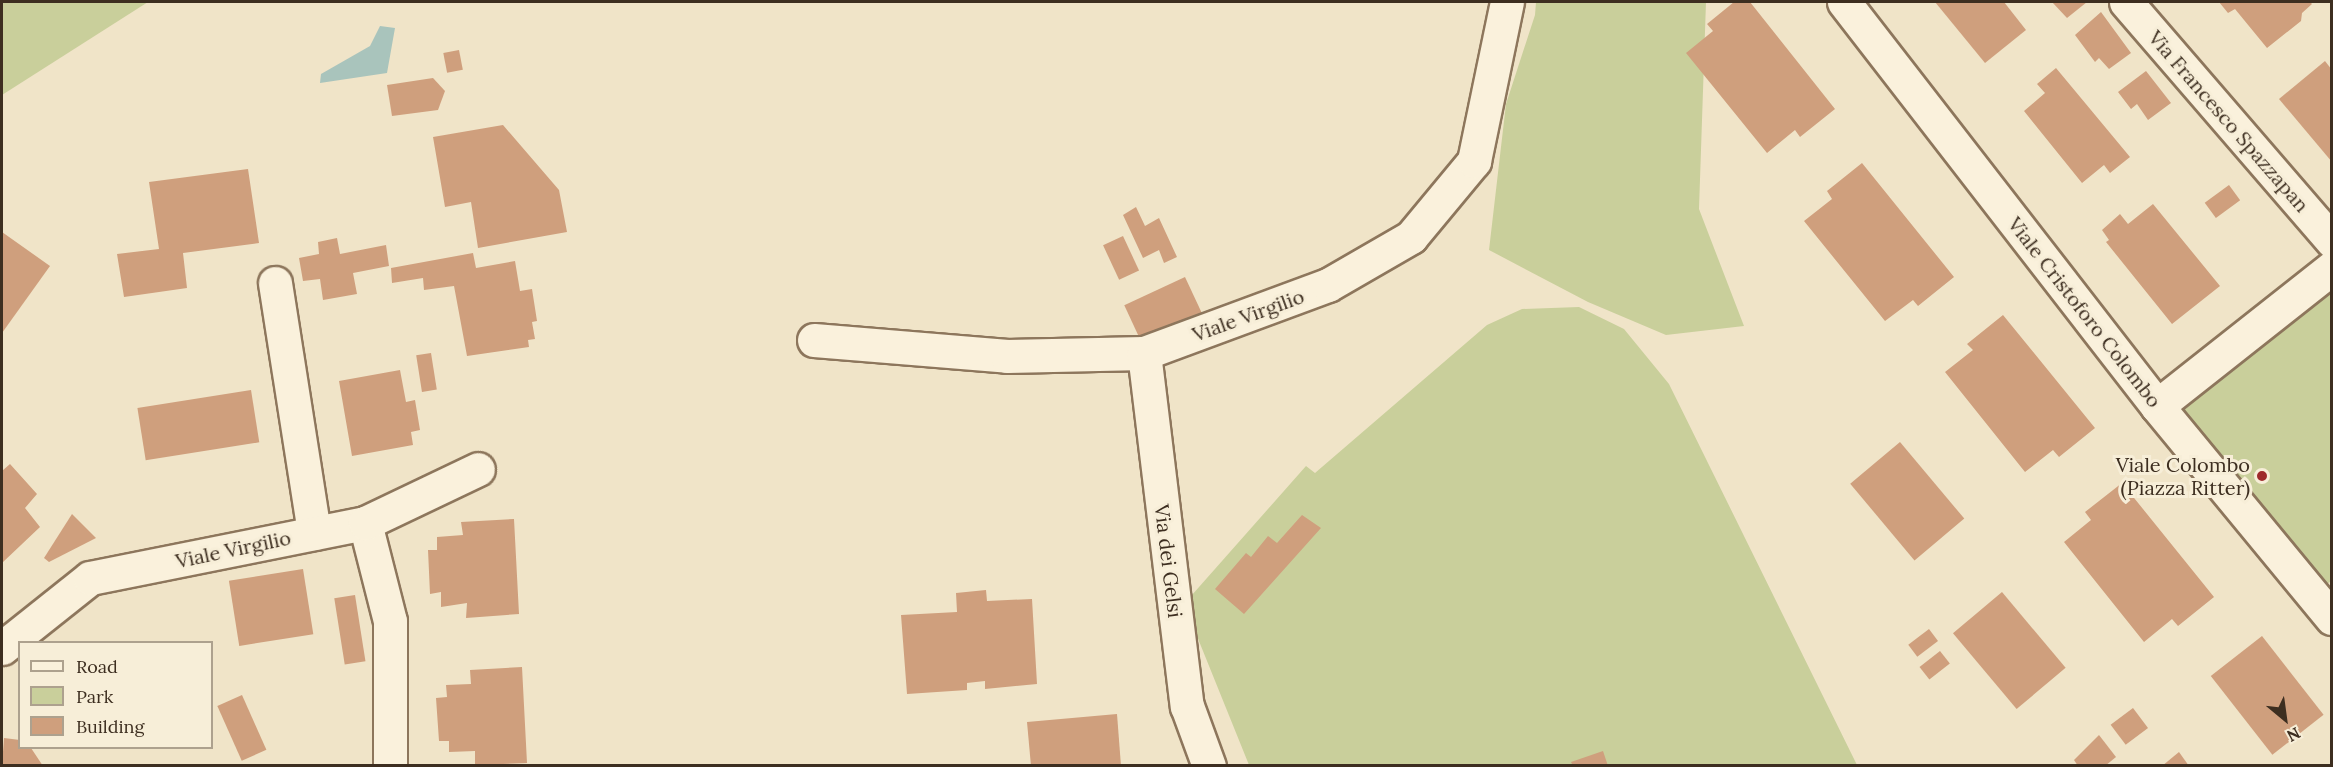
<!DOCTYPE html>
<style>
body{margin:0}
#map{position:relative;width:2333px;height:767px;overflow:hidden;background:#f0e4c8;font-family:Lora,serif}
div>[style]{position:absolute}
.green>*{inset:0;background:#c9cf9b}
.water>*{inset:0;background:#a9c4bc}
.building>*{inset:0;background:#cf9f7d;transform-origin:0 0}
.roads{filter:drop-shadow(2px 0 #8d765c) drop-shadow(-2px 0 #8d765c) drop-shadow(0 2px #8d765c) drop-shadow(0 -2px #8d765c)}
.minor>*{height:33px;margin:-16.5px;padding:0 16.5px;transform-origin:16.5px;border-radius:16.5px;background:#faf1dc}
.dots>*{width:16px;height:16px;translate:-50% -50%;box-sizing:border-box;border:3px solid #f7eed8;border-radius:50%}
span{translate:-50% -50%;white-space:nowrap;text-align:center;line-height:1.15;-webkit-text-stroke:6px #f7eed8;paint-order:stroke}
.street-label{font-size:20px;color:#3d2e20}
.poi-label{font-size:20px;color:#3d2e20}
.right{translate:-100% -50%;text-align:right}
.frame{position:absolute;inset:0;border:3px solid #3d2e20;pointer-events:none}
.legend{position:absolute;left:18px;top:641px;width:195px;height:108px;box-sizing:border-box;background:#f7eed8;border:2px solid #ada18e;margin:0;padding:8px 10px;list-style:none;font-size:18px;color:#3d2e20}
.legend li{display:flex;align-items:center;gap:12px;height:30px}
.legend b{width:30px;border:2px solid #ada18e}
.north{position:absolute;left:2255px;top:689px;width:60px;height:60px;-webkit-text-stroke:4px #f7eed8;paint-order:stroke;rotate:151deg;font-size:16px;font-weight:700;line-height:24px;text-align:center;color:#3d2e20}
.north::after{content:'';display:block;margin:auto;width:21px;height:27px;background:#3d2e20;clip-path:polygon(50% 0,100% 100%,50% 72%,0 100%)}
</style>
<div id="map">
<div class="green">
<div style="clip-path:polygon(2px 2px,148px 2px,2px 95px)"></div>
<div style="clip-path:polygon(1536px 2px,1706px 2px,1699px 209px,1744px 326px,1666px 335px,1588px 302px,1489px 250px,1506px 104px,1535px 15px)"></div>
<div style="clip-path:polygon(2331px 268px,2331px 581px,2313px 596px,2157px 406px)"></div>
<div style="clip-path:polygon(1579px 307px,1624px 329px,1669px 384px,1857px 765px,1249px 765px,1184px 604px,1306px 466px,1315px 473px,1487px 325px,1522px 309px)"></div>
</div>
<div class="water">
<div style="clip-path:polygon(380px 26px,395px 28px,387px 73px,320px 83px,321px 74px,370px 46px)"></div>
</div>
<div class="building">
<div style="clip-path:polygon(1734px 2px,1750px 2px,1835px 109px,1800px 137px,1795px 130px,1767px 153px,1686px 53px,1713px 31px,1707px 24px)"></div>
<div style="clip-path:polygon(1935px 2px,2004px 2px,2026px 30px,1985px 63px)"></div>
<div style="clip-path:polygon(2052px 2px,2087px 2px,2067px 18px)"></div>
<div style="clip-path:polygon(2219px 2px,2310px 2px,2312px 4px,2302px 13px,2301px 21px,2267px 48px,2235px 9px,2228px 13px)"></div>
<div style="clip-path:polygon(2101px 12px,2131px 53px,2109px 69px,2099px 58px,2095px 62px,2075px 35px)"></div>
<div style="left:459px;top:50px;width:20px;height:16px;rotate:79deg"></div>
<div style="clip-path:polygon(2325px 61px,2332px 70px,2332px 162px,2279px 99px)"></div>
<div style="clip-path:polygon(2056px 68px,2130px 157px,2110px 173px,2104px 165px,2082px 183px,2024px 111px,2045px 93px,2037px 84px)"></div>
<div style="clip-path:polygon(2146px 71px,2171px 103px,2148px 120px,2137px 104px,2131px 109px,2118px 92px)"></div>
<div style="clip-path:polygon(433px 78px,445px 91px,438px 110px,392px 116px,387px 85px)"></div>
<div style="clip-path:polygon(503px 125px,559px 190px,567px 232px,478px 248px,471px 202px,445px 207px,433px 137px)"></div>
<div style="clip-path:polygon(1862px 163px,1954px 277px,1918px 306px,1913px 300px,1885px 321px,1804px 221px,1832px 199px,1827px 191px)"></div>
<div style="clip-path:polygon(248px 169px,259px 243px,183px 253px,187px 288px,124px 297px,117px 254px,159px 249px,149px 182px)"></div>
<div style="left:2229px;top:185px;width:19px;height:30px;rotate:54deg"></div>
<div style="clip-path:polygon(2153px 204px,2220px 286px,2172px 324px,2106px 242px,2109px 240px,2102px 230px,2120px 214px,2128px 224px)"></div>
<div style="clip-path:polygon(1136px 207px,1145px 226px,1159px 218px,1177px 257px,1164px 263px,1159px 250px,1143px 258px,1123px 215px)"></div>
<div style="clip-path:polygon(2px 232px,50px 266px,2px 333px)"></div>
<div style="left:1123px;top:236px;width:38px;height:22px;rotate:65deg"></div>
<div style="clip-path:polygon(337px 238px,340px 254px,386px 245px,389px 266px,353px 273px,357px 294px,323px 300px,320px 279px,303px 281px,299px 258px,319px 254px,318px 242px)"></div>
<div style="clip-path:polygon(473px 253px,476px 268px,515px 261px,520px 291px,532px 289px,537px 321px,532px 322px,535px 339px,528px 340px,529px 347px,467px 356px,454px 286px,424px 290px,423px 278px,392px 283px,391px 268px)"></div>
<div style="left:1185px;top:277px;width:42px;height:67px;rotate:65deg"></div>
<div style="clip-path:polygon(2003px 315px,2095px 428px,2059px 457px,2053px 450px,2025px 472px,1945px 372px,1973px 350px,1967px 344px)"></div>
<div style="left:431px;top:353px;width:37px;height:15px;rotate:81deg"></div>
<div style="clip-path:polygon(400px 370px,406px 402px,415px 400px,420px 430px,411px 432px,413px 445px,352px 456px,339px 381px)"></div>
<div style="left:251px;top:390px;width:53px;height:115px;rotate:81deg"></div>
<div style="left:1900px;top:442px;width:100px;height:65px;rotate:50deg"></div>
<div style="clip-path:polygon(10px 464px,37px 494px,25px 508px,40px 527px,2px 563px,2px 471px)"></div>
<div style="clip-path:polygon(2122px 483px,2214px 597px,2178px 626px,2172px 619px,2144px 642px,2064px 542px,2091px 520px,2085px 512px)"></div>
<div style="clip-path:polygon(72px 514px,96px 538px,49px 562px,44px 558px)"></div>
<div style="clip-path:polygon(1302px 515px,1321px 528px,1244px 614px,1215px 589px,1246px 553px,1251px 557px,1268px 536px,1277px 543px)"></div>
<div style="clip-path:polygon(514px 519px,519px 614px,466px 618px,467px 603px,441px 607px,441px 592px,430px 594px,428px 550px,437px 550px,437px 537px,463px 535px,461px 522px)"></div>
<div style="left:303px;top:569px;width:66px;height:75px;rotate:81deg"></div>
<div style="clip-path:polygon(986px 590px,987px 601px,1032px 599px,1037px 684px,985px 689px,985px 681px,967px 683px,967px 690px,907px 694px,901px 615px,957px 612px,956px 593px)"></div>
<div style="left:2002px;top:592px;width:99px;height:64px;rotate:50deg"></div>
<div style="left:355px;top:595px;width:67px;height:21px;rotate:81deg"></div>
<div style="left:1929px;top:629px;width:15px;height:26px;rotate:53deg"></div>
<div style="left:2262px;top:636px;width:100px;height:65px;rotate:52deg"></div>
<div style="left:1940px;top:651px;width:16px;height:26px;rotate:52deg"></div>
<div style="clip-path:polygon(522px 667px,527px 763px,475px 765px,475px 751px,449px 752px,449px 741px,439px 741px,436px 698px,447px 697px,446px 685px,471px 684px,470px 670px)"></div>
<div style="left:242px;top:695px;width:60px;height:27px;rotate:66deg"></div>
<div style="left:2133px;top:708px;width:25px;height:28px;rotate:53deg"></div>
<div style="clip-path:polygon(1117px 714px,1121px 766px,1031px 766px,1027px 722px)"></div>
<div style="clip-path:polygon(2099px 735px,2116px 757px,2105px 766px,2078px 766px,2074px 760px)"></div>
<div style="clip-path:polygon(4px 738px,20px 740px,20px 748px,31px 748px,43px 766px,2px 766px)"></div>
<div style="clip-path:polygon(1603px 751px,1608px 766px,1573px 766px,1571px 762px)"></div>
<div style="clip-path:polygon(2179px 752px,2189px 766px,2162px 766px)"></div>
</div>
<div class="roads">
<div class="minor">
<div style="left:1844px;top:2px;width:511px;rotate:52.23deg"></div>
<div style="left:2157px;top:406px;width:275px;rotate:50.5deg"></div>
<div style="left:2126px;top:2px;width:316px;rotate:49.2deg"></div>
<div style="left:275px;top:283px;width:253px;rotate:81.1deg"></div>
<div style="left:814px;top:340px;width:194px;rotate:4.7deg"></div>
<div style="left:1007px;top:356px;width:137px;rotate:-1.3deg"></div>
<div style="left:1144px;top:353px;width:196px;rotate:-20.3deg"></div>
<div style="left:1328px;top:285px;width:96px;rotate:-30deg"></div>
<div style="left:1411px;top:237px;width:99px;rotate:-50.3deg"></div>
<div style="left:1474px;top:161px;width:162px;rotate:-78.3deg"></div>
<div style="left:1144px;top:353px;width:356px;rotate:83.1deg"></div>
<div style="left:1187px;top:706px;width:64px;rotate:69.9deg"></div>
<div style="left:2157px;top:406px;width:223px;rotate:-38.3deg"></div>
<div style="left:365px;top:523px;width:101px;rotate:75.7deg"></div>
<div style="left:390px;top:621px;width:145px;rotate:90deg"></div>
<div style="left:2px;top:648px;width:112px;rotate:-38.5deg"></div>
<div style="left:90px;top:578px;width:280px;rotate:-11.3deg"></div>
<div style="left:365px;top:523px;width:125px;rotate:-25.5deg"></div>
</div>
</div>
<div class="dots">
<div style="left:2262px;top:476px;background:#9e2a2b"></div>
</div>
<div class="street-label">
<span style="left:2229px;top:121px;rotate:49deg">Via Francesco Spazzapan</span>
<span style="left:2085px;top:312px;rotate:52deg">Viale Cristoforo Colombo</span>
<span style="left:1248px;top:315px;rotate:-20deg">Viale Virgilio</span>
<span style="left:233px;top:549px;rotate:-12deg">Viale Virgilio</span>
<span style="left:1169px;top:561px;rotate:83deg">Via dei Gelsi</span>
</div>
<div class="poi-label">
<span class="right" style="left:2250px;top:476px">Viale Colombo<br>(Piazza Ritter)</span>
</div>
<div class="frame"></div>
<ul class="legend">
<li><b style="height:8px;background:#faf1dc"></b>Road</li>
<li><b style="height:16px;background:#c9cf9b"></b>Park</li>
<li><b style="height:16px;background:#cf9f7d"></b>Building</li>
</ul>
<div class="north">N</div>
</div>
